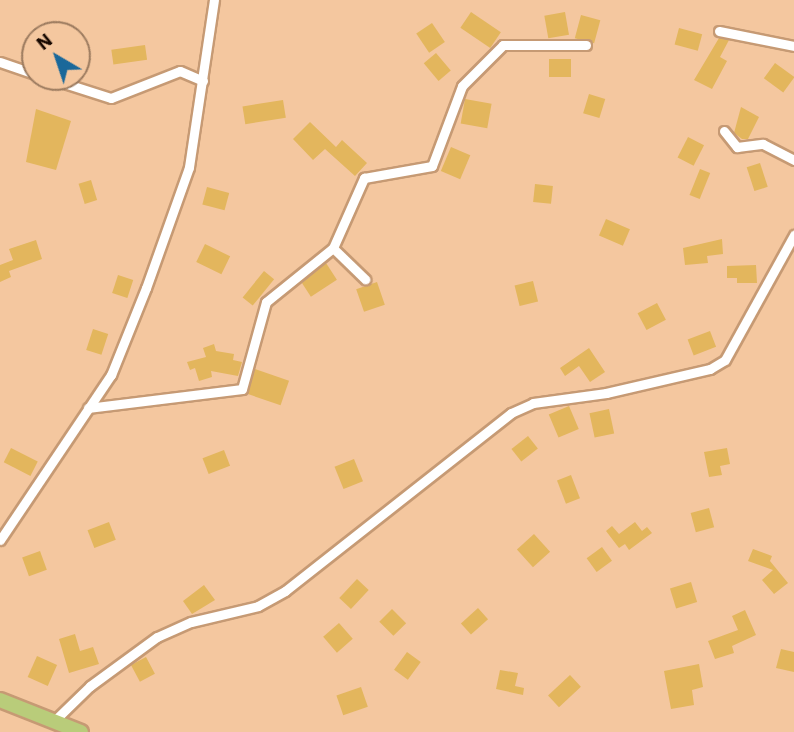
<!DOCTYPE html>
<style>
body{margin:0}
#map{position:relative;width:794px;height:732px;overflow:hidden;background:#f4c79f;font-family:"IBM Plex Sans",sans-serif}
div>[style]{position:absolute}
.building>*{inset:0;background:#e3b65d;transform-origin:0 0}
.roads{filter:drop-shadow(2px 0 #c69a74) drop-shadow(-2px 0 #c69a74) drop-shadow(0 2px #c69a74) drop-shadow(0 -2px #c69a74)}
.street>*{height:9px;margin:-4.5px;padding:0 4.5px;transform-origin:4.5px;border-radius:4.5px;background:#fff}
.primary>*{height:14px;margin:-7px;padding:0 7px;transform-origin:7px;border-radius:7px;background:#b9cc7a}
span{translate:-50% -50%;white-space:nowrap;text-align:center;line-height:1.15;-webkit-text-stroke:7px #f4c79f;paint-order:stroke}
.north{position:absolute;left:21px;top:21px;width:70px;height:70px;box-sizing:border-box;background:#f4c79f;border:2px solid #9c7b5f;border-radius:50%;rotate:321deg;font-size:19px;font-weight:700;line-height:28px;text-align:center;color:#170800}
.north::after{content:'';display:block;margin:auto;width:24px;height:32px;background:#1a689a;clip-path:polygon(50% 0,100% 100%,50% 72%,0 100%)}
</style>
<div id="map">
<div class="building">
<div style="left:471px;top:12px;width:36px;height:19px;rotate:34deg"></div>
<div style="left:565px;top:12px;width:23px;height:21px;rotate:80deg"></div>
<div style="left:581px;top:15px;width:20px;height:24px;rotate:15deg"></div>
<div style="left:432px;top:23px;width:23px;height:19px;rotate:56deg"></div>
<div style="left:679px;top:28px;width:24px;height:17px;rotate:15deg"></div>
<div style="clip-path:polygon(719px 38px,729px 40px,720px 57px,727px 61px,712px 89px,694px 80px)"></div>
<div style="left:145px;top:45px;width:15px;height:34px;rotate:82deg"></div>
<div style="left:436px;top:53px;width:23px;height:16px;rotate:50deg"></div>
<div style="left:549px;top:59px;width:22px;height:18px"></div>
<div style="left:775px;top:63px;width:24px;height:19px;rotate:36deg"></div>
<div style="left:589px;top:94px;width:17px;height:20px;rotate:17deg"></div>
<div style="left:465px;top:99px;width:27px;height:25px;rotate:10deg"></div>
<div style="left:283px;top:100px;width:18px;height:41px;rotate:81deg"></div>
<div style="clip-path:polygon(741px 107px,759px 117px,748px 139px,742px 139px,734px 133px)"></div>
<div style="clip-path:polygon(36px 109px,71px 121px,56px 170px,26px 162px)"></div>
<div style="clip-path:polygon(310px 122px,336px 147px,342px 140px,367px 163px,355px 176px,325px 149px,313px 160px,293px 139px)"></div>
<div style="left:688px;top:137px;width:18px;height:23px;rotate:27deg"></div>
<div style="left:451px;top:147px;width:21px;height:26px;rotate:23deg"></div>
<div style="left:760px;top:163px;width:25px;height:14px;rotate:72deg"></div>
<div style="left:700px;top:169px;width:11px;height:28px;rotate:22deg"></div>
<div style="left:91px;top:180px;width:21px;height:13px;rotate:73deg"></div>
<div style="left:535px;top:184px;width:18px;height:18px;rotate:6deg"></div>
<div style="left:207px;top:187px;width:23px;height:18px;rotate:15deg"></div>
<div style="left:606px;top:219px;width:26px;height:18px;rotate:23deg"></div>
<div style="clip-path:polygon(722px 239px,723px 254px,707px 256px,708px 263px,685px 265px,683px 248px)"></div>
<div style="clip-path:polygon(36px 240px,42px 259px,9px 271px,11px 277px,0 282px,0 265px,13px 260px,9px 249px)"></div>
<div style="left:205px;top:244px;width:28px;height:20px;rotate:26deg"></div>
<div style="left:326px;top:263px;width:20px;height:31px;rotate:57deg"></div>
<div style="clip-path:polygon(756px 265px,757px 283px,737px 283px,737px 278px,727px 278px,727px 266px)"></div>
<div style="left:264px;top:271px;width:13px;height:34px;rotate:39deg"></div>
<div style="left:118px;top:275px;width:16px;height:19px;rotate:18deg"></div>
<div style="left:533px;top:281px;width:21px;height:19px;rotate:76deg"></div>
<div style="left:377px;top:282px;width:24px;height:22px;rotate:71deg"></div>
<div style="left:657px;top:303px;width:19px;height:22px;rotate:62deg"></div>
<div style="left:93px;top:329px;width:16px;height:22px;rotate:18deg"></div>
<div style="left:710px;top:331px;width:17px;height:24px;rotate:69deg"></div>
<div style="clip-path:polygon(214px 344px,216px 351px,234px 354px,233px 360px,242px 362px,238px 376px,211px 371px,212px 377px,199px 381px,195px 368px,190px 370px,187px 362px,206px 357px,203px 348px)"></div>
<div style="clip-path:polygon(589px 348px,605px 372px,590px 382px,579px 366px,565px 376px,560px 368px)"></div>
<div style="left:255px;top:369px;width:36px;height:26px;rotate:19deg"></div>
<div style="left:569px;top:406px;width:25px;height:22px;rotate:67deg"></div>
<div style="left:609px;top:409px;width:25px;height:20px;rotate:78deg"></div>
<div style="left:528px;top:436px;width:16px;height:21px;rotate:52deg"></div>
<div style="left:11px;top:448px;width:30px;height:16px;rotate:27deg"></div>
<div style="clip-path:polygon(727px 448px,730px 464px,720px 466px,722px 475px,709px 477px,704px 452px)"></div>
<div style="left:224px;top:450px;width:17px;height:23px;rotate:69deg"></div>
<div style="left:354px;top:459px;width:24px;height:21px;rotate:68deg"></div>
<div style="left:571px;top:475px;width:25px;height:15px;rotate:69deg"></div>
<div style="left:709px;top:508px;width:20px;height:19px;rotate:75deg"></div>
<div style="left:109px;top:522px;width:19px;height:23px;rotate:69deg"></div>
<div style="clip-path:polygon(635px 522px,642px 531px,647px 527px,652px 533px,629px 550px,625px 544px,619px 548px,606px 531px,612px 526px,619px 534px)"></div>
<div style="left:534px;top:534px;width:24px;height:23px;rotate:48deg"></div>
<div style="left:602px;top:547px;width:17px;height:19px;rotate:54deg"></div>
<div style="clip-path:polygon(753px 549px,772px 556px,770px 561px,788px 583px,774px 594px,762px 580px,773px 570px,748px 561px)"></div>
<div style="left:40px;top:551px;width:20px;height:19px;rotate:70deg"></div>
<div style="left:357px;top:579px;width:16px;height:26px;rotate:43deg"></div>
<div style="left:691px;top:582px;width:21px;height:22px;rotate:73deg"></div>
<div style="clip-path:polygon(204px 585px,215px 600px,192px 614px,183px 601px)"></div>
<div style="left:478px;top:608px;width:15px;height:23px;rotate:48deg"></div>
<div style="left:392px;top:609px;width:20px;height:18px;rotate:45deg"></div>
<div style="clip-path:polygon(745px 610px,756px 635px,732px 646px,734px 653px,715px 659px,708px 641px,738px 630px,732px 616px)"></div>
<div style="left:339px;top:623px;width:21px;height:21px;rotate:49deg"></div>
<div style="clip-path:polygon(75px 634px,80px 651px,93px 647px,99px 664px,69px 673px,59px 639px)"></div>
<div style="clip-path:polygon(781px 649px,794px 652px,794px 672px,776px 668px)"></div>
<div style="left:407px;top:652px;width:17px;height:22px;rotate:36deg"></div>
<div style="left:37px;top:656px;width:22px;height:23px;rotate:24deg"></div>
<div style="left:146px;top:657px;width:19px;height:17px;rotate:62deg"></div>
<div style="clip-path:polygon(699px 664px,703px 687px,692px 690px,694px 705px,671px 709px,664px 671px)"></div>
<div style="clip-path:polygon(500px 670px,518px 673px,515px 686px,524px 688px,523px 695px,496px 689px)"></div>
<div style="left:570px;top:675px;width:16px;height:30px;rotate:47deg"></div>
<div style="left:361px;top:687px;width:21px;height:26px;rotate:71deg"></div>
</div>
<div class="roads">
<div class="street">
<div style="left:719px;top:31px;width:76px;rotate:11.3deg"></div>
<div style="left:0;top:62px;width:37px;rotate:19deg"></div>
<div style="left:45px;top:77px;width:69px;rotate:17.7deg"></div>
<div style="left:111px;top:98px;width:74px;rotate:-21.4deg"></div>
<div style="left:180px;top:71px;width:25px;rotate:23deg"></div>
<div style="left:724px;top:131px;width:21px;rotate:51deg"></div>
<div style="left:737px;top:147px;width:26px;rotate:-7deg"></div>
<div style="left:763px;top:144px;width:35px;rotate:27deg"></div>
<div style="left:333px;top:248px;width:45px;rotate:44.1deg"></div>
<div style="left:88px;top:408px;width:155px;rotate:-7deg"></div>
<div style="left:242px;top:389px;width:90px;rotate:-74.6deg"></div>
<div style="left:266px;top:302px;width:86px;rotate:-38.9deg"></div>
<div style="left:333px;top:248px;width:77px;rotate:-66.1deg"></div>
<div style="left:364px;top:178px;width:69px;rotate:-10deg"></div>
<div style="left:432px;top:166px;width:85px;rotate:-69.4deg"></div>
<div style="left:462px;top:86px;width:58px;rotate:-45deg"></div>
<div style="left:503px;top:45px;width:83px"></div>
<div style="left:0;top:540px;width:199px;rotate:-56.1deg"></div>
<div style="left:111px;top:375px;width:94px;rotate:-68.1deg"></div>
<div style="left:146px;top:288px;width:128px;rotate:-70.4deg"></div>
<div style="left:189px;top:167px;width:169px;rotate:-81.5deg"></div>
<div style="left:54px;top:721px;width:50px;rotate:-44.2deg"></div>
<div style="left:90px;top:686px;width:83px;rotate:-36.2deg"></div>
<div style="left:157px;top:637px;width:37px;rotate:-24deg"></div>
<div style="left:191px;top:622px;width:69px;rotate:-13.4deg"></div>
<div style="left:258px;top:606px;width:31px;rotate:-29deg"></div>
<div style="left:285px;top:591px;width:288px;rotate:-38.2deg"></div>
<div style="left:511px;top:413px;width:24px;rotate:-24deg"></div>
<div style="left:533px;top:403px;width:74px;rotate:-7.8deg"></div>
<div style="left:606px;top:393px;width:107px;rotate:-13deg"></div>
<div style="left:710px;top:369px;width:17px;rotate:-31deg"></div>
<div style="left:725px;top:360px;width:143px;rotate:-61.1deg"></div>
</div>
<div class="primary">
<div style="left:0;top:700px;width:87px;rotate:21.6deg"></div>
</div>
</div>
<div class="north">N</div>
</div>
